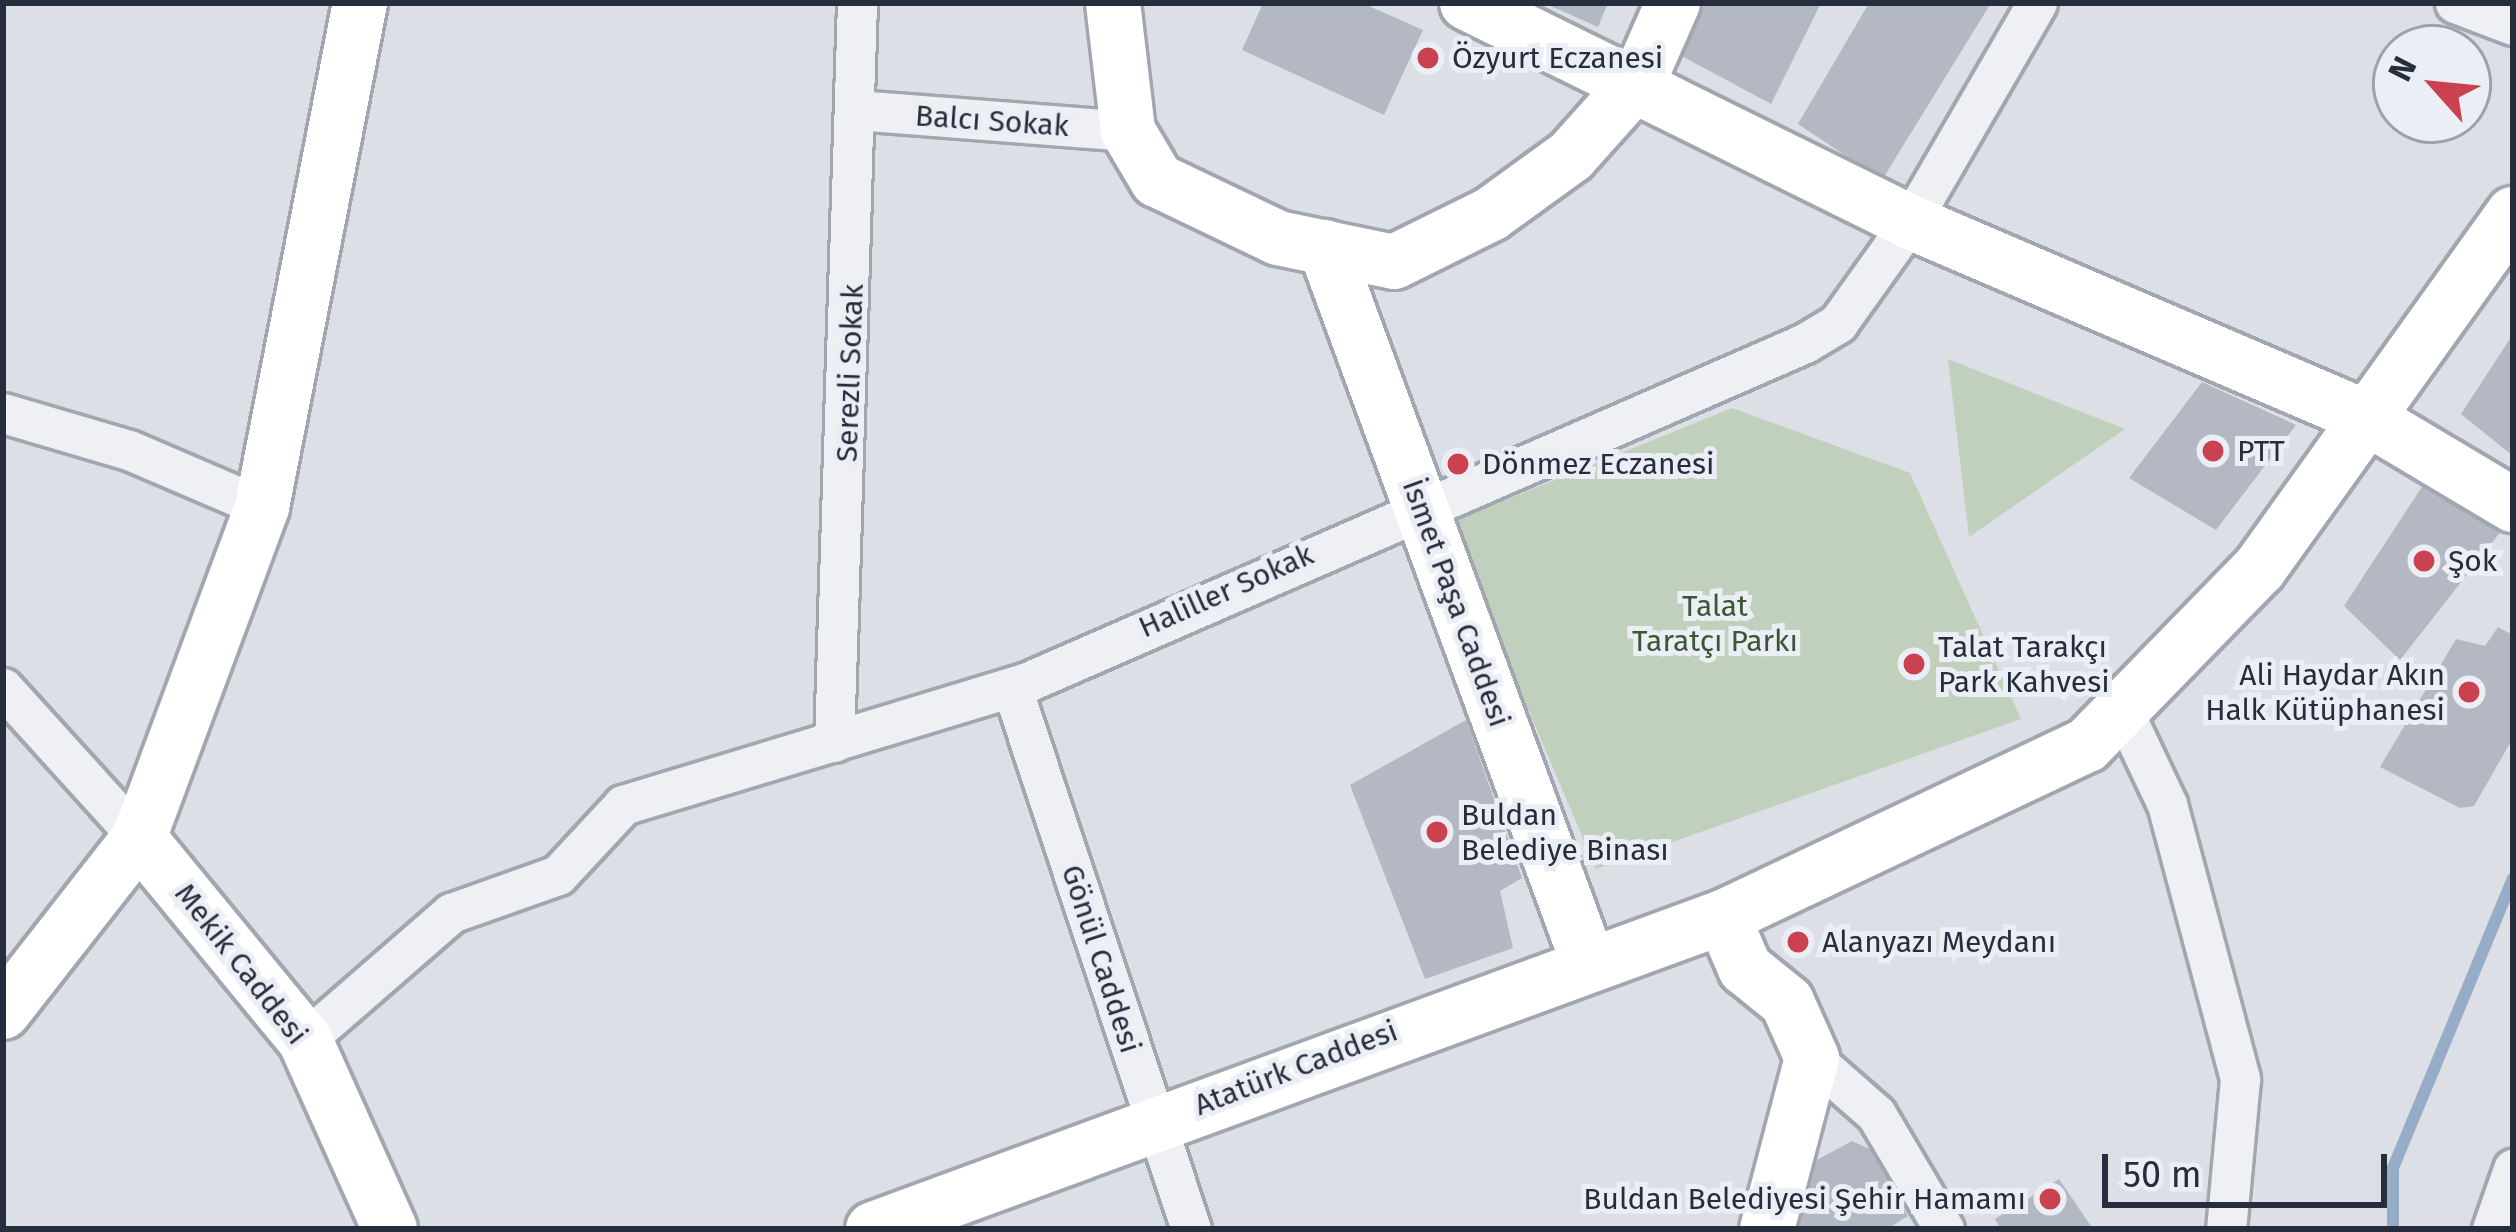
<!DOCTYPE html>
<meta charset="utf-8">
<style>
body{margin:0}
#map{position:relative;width:2516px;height:1232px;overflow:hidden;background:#dcdfe6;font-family:"Fira Sans",sans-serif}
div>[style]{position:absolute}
.green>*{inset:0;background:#c1d0bd}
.stream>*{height:12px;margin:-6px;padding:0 6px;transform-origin:6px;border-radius:6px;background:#97acc6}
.building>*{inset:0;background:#b3b8c2}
.roads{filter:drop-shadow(3px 0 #a2a6b0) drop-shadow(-3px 0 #a2a6b0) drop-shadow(0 3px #a2a6b0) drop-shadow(0 -3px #a2a6b0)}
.street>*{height:39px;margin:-19.5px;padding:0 19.5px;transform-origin:19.5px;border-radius:19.5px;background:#eef0f4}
.secondary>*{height:54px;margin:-27px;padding:0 27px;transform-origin:27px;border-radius:27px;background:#fff}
.dots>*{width:33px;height:33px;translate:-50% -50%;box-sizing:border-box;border:6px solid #ebeef4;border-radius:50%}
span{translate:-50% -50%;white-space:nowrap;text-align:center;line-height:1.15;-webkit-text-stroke:10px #ebeef4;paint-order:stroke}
.poi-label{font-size:30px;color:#262d3c}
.left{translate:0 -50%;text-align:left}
.right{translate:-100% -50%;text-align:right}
.street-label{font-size:30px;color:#262d3c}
.park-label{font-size:30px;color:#395734}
.frame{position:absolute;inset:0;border:6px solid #262d3c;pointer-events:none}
.north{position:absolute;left:2372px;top:24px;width:120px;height:120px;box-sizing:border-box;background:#ebeef4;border:3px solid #9ca1aa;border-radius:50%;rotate:297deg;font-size:33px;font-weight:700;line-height:48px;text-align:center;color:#262d3c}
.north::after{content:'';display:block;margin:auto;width:42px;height:54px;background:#ca4250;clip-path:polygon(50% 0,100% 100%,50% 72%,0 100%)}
.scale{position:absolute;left:2102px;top:1154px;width:285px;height:54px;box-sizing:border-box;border:6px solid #262d3c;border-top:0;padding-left:15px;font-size:36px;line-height:42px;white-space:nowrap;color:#262d3c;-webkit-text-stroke:9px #ebeef4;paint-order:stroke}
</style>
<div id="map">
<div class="green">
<div style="clip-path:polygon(1948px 359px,2125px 429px,1969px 537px)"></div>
<div style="clip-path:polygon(1732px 408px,1910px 473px,2021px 719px,1596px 869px,1449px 523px)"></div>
</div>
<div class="stream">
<div style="left:2393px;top:1229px;width:61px;rotate:-90deg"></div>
<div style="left:2393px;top:1168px;width:313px;rotate:-67.5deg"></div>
</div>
<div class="building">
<div style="clip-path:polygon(1263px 3px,1362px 3px,1423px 30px,1384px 115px,1242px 50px)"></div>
<div style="clip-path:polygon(1544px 3px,1608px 3px,1598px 27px)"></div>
<div style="clip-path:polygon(1704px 3px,1821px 3px,1771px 104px,1678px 54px)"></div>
<div style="clip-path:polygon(1869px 3px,1991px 3px,1882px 180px,1798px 124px)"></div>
<div style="clip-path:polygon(2513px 334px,2513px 456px,2461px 414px)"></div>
<div style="clip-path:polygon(2202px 382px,2296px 425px,2216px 530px,2129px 478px)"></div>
<div style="clip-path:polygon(2433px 470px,2513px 516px,2400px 660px,2344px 606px)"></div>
<div style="clip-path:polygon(2498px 627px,2513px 635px,2513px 738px,2474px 806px,2460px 808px,2380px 767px,2456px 639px,2485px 646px)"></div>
<div style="clip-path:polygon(1466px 720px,1522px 878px,1500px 891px,1513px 948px,1425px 979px,1350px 785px)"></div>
<div style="clip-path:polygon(1852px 1141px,1872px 1150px,1908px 1216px,1887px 1229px,1786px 1229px,1802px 1168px)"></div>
<div style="clip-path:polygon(2059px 1179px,2093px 1229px,2001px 1229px,1995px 1219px)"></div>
</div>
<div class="roads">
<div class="street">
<div style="left:2455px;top:3px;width:62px;rotate:20.8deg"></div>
<div style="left:856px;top:110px;width:273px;rotate:4.4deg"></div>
<div style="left:3px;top:413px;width:131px;rotate:16.4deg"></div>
<div style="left:129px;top:450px;width:145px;rotate:23.2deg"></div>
<div style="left:3px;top:688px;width:202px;rotate:47.8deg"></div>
<div style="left:1012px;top:688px;width:570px;rotate:71.69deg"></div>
<div style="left:2122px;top:709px;width:105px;rotate:64.7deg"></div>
<div style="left:2167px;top:804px;width:285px;rotate:75.1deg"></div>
<div style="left:2240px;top:1079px;width:151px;rotate:95.3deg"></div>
<div style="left:834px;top:742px;width:739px;rotate:-88.22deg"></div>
<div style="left:305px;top:1040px;width:194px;rotate:-41deg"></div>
<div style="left:451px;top:913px;width:114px;rotate:-19.6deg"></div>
<div style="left:558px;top:875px;width:96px;rotate:-47.1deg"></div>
<div style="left:623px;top:805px;width:420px;rotate:-16.9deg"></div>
<div style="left:1025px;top:683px;width:851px;rotate:-23.55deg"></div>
<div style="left:1805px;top:343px;width:39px;rotate:-31deg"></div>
<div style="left:1838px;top:323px;width:124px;rotate:-54.5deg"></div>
<div style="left:1910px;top:222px;width:253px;rotate:-59.9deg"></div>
<div style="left:1812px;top:1058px;width:85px;rotate:41.2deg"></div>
<div style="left:1876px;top:1114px;width:134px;rotate:59.4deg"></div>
<div style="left:2492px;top:1229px;width:64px;rotate:-70.7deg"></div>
</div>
<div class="secondary">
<div style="left:1113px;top:3px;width:129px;rotate:83.3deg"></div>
<div style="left:1128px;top:131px;width:57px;rotate:59.4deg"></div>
<div style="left:1157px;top:180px;width:134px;rotate:25.6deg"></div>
<div style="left:1278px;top:238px;width:118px;rotate:11.7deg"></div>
<div style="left:1394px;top:262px;width:108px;rotate:-26.3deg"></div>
<div style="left:1491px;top:214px;width:99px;rotate:-35.9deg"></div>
<div style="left:1571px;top:156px;width:102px;rotate:-48.2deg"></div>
<div style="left:1639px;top:80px;width:84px;rotate:-66.2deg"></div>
<div style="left:1467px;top:3px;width:494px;rotate:26.3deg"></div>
<div style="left:1910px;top:222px;width:497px;rotate:23.2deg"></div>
<div style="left:2367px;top:418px;width:170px;rotate:30.8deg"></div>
<div style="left:1325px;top:247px;width:759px;rotate:69.8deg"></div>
<div style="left:139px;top:838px;width:261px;rotate:50.6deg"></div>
<div style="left:305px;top:1040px;width:207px;rotate:65.8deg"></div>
<div style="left:1723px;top:917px;width:56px;rotate:66.7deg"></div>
<div style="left:1745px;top:968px;width:54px;rotate:39deg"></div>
<div style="left:1787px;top:1002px;width:61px;rotate:65.9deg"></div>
<div style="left:1812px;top:1058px;width:177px;rotate:104.7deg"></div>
<div style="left:3px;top:1012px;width:221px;rotate:-52deg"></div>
<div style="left:139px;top:838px;width:353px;rotate:-69.6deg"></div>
<div style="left:262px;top:507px;width:513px;rotate:-79deg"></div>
<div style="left:873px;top:1229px;width:905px;rotate:-20.16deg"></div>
<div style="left:1723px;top:917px;width:403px;rotate:-25.3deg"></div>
<div style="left:2087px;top:745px;width:246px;rotate:-45.7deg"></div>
<div style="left:2259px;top:569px;width:437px;rotate:-54.4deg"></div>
</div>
</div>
<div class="dots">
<div style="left:1428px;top:58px;background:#ca4250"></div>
<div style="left:2213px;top:451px;background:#ca4250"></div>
<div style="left:1458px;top:464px;background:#ca4250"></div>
<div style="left:2424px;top:561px;background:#ca4250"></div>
<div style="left:1914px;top:664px;background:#ca4250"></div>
<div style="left:2469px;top:692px;background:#ca4250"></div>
<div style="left:1437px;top:832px;background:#ca4250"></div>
<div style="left:1798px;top:942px;background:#ca4250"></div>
<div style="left:2050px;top:1199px;background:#ca4250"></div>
</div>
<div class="poi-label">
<span class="left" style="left:1452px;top:58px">Özyurt Eczanesi</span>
<span class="left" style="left:2237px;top:451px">PTT</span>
<span class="left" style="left:1482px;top:464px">Dönmez Eczanesi</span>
<span class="left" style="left:2448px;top:561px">Şok</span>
<span class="left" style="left:1938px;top:664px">Talat Tarakçı<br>Park Kahvesi</span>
<span class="right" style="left:2445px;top:692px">Ali Haydar Akın<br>Halk Kütüphanesi</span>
<span class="left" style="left:1461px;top:832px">Buldan<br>Belediye Binası</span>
<span class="left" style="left:1822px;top:942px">Alanyazı Meydanı</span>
<span class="right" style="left:2026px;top:1199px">Buldan Belediyesi Şehir Hamamı</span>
</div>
<div class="street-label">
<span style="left:992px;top:121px;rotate:4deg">Balcı Sokak</span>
<span style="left:850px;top:373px;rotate:-88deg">Serezli Sokak</span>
<span style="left:1226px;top:591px;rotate:-24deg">Haliller Sokak</span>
<span style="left:1456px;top:603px;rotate:70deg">İsmet Paşa Caddesi</span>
<span style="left:1101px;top:959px;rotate:72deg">Gönül Caddesi</span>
<span style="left:241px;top:964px;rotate:52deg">Mekik Caddesi</span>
<span style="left:1296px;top:1068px;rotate:-21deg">Atatürk Caddesi</span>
</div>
<div class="park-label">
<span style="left:1715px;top:623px">Talat<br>Taratçı Parkı</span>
</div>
<div class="frame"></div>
<div class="north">N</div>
<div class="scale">50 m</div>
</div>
